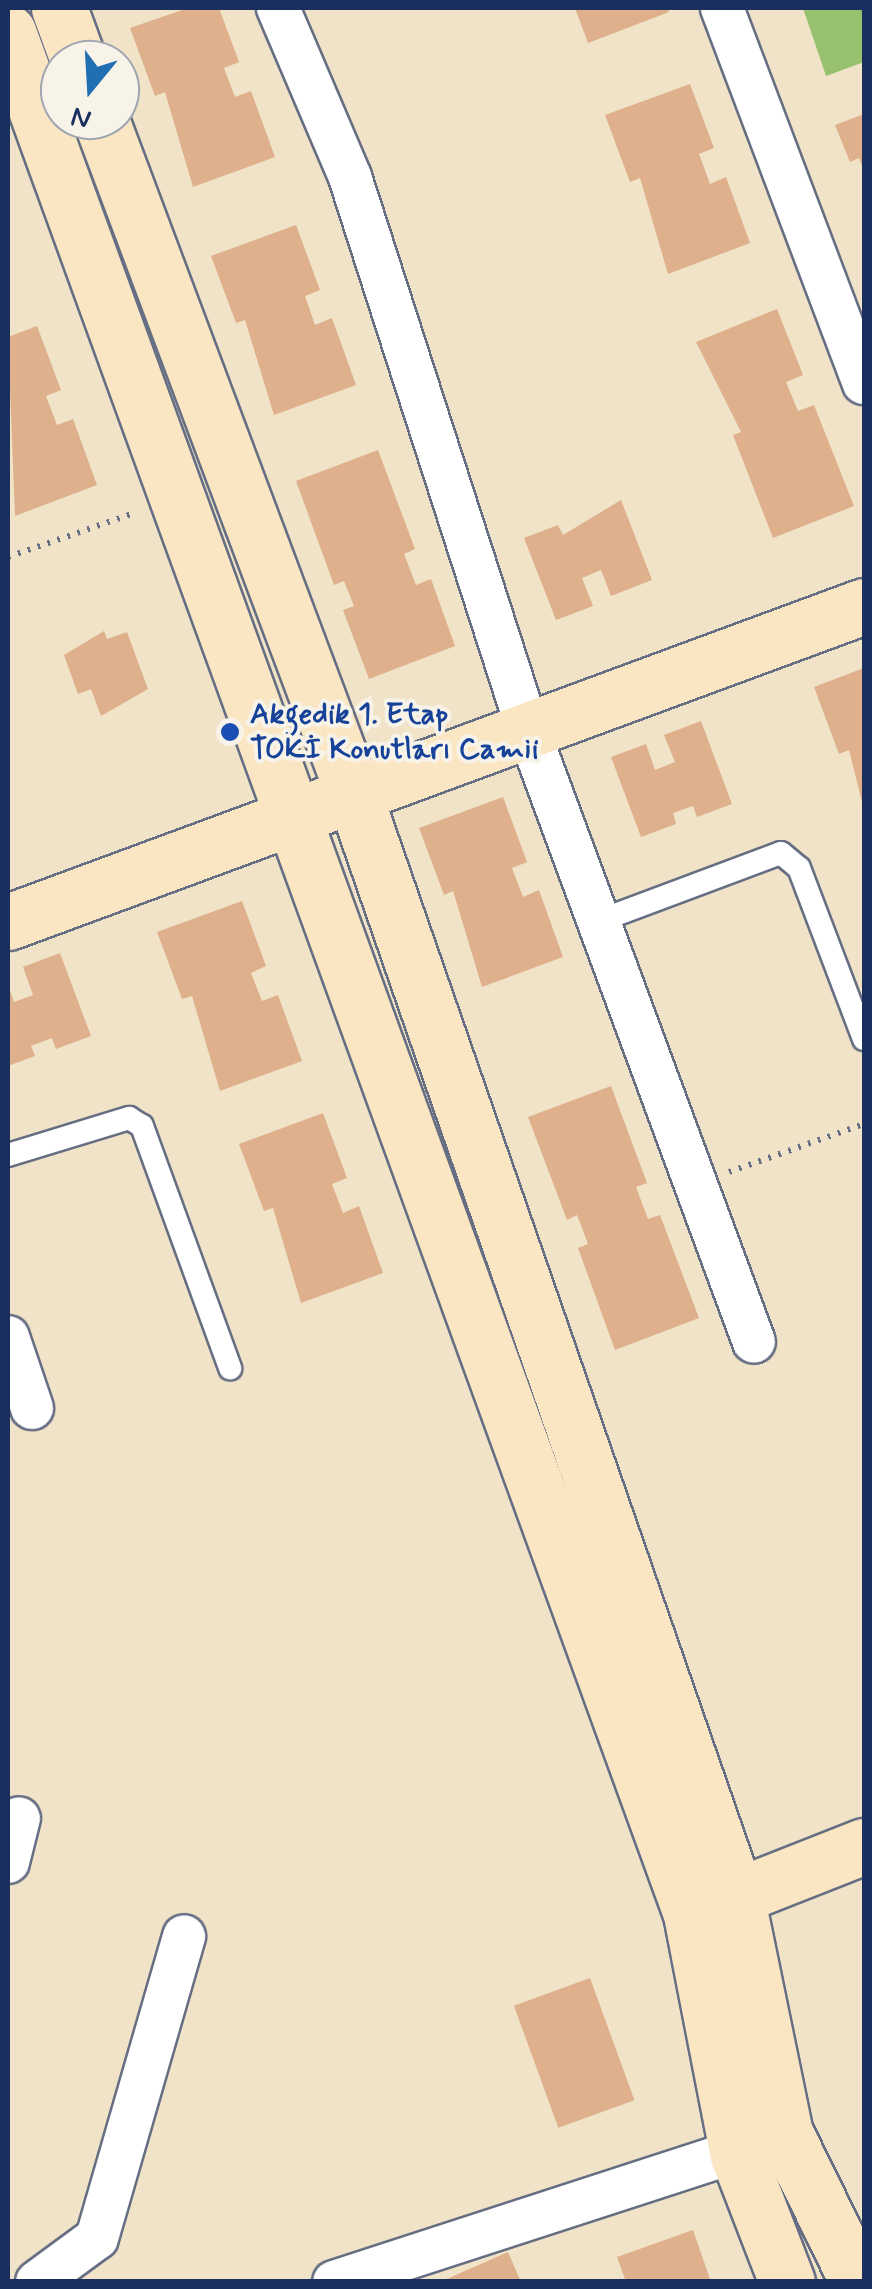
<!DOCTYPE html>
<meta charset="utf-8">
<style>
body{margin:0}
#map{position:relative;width:872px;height:2289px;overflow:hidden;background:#f0e3c7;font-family:Mynerve,sans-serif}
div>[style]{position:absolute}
.green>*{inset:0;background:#97c16e}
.building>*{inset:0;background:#deb08c;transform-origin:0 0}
.path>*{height:6px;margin-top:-3px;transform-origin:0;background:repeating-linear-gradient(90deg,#666e83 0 2.5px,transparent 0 10.5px)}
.roads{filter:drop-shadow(2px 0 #666e83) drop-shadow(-2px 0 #666e83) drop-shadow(0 2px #666e83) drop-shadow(0 -2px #666e83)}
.lane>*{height:22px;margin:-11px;padding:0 11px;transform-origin:11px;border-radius:11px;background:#fff}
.street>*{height:42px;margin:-21px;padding:0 21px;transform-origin:21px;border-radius:21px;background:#fff}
.secondary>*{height:55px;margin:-27.5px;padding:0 27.5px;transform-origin:27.5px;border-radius:27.5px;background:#fbe6c4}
.dots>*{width:28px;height:28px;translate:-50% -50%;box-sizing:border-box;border:5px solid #f7f3e8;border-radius:50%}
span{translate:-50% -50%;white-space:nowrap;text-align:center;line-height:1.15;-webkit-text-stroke:8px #f7f3e8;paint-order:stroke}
.transit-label{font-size:30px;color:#164399;font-weight:700}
.left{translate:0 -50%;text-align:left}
.frame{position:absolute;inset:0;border:10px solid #1b2f5e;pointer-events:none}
.north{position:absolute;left:40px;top:40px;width:100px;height:100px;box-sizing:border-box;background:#f7f3e8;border:2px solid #9fa5b1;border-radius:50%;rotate:198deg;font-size:28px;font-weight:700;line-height:40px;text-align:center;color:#1b2f5e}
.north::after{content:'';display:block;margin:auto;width:35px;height:45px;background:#1f6fb2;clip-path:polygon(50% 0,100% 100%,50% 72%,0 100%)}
</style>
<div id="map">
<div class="green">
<div style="clip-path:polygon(803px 8px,864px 8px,864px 62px,826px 76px)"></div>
</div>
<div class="building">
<div style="clip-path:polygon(188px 8px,219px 8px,239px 62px,224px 68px,235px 97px,251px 91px,275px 157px,193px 187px,165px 92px,155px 96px,130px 28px)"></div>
<div style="clip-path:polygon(575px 8px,668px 8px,669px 12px,588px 43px)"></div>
<div style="clip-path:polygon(690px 84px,714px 148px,699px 154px,710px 184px,726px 177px,750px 243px,668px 274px,640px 178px,630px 182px,605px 115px)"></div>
<div style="clip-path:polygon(864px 114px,864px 171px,859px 158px,850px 162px,835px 125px)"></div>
<div style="clip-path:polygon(296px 225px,320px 290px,305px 296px,315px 325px,332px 318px,356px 385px,274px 415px,245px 320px,236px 323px,211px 256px)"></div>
<div style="clip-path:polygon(777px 309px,803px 375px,786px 382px,798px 411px,814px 405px,854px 506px,773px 538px,733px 435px,741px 432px,696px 342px)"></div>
<div style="clip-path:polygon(37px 326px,61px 390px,46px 396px,57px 425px,73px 419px,97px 485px,15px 516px,8px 337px)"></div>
<div style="clip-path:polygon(378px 450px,415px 549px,404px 554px,416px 585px,431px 579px,455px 646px,369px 679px,343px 610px,354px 606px,344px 581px,334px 585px,296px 481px)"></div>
<div style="clip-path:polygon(621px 500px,652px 580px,611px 596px,601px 570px,582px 578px,593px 606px,556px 620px,524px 538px,558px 525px,563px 535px)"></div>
<div style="clip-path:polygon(104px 631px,107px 639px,127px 632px,148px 689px,101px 716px,91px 689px,78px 694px,64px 655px)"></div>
<div style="clip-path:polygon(864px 668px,864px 810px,849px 750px,839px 754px,814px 687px)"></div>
<div style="clip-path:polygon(701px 721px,732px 804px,697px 817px,693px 806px,673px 813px,676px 824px,641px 837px,611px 757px,646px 744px,655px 770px,675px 762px,664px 735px)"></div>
<div style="clip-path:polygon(503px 797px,527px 862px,512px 868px,523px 897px,539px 890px,563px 957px,482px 987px,453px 891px,444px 895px,419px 828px)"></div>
<div style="clip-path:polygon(242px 901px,266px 966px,251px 973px,262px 1001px,278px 995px,302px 1061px,220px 1091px,192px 996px,182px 999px,157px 932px)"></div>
<div style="clip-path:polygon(60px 953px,91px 1036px,56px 1049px,52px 1038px,31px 1046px,35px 1056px,8px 1066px,8px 985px,14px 1002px,33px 995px,23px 967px)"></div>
<div style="clip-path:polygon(611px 1086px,647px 1183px,636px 1187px,648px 1219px,660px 1215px,699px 1318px,615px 1350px,578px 1248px,588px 1244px,577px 1215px,567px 1220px,528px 1117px)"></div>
<div style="clip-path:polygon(323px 1113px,347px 1178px,332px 1184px,343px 1213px,359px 1206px,383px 1273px,301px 1303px,273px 1208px,264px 1211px,239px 1144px)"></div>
<div style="left:590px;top:1978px;width:130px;height:81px;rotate:70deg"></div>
<div style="clip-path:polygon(693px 2230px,711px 2282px,626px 2282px,617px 2257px)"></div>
<div style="clip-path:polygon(508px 2252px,521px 2282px,440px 2282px)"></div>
</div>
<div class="path">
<div style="left:8px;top:557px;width:133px;rotate:-19.2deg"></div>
<div style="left:729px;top:1172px;width:143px;rotate:-19.6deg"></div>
</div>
<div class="roads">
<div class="lane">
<div style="left:599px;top:921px;width:194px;rotate:-20.5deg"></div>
<div style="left:781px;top:853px;width:23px;rotate:40deg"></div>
<div style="left:799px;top:868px;width:183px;rotate:69.2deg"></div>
<div style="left:8px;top:1155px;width:127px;rotate:-17deg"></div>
<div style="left:129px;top:1118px;width:15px;rotate:32deg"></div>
<div style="left:142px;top:1126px;width:258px;rotate:70deg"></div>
</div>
<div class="street">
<div style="left:278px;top:8px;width:184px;rotate:66.9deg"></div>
<div style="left:350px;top:177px;width:581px;rotate:72.16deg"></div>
<div style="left:528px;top:730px;width:652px;rotate:69.73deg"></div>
<div style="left:722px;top:8px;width:401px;rotate:69.3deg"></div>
<div style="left:8px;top:1337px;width:75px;rotate:71.3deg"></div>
<div style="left:8px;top:1862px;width:45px;rotate:-76deg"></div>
<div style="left:37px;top:2282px;width:74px;rotate:-36.3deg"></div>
<div style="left:97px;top:2238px;width:314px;rotate:-73.9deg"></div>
<div style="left:334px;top:2282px;width:454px;rotate:-18deg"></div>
</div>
<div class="secondary">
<div style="left:59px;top:8px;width:55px;rotate:69.9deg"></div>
<div style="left:8px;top:32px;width:2002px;rotate:70.05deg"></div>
<div style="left:691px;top:1914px;width:246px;rotate:79deg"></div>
<div style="left:738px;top:2155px;width:136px;rotate:68.9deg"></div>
<div style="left:101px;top:120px;width:721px;rotate:69.45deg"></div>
<div style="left:354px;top:795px;width:1164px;rotate:70.85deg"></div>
<div style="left:736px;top:1895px;width:243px;rotate:78.4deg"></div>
<div style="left:785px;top:2133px;width:166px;rotate:63.9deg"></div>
<div style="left:8px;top:922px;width:912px;rotate:-20.26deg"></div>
<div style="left:704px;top:1909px;width:172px;rotate:-21.5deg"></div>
</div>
</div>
<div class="dots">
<div style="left:230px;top:732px;background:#1a4fb4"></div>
</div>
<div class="transit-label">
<span class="left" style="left:250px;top:732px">Akgedik 1. Etap<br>TOKİ Konutları Camii</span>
</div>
<div class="frame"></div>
<div class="north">N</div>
</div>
